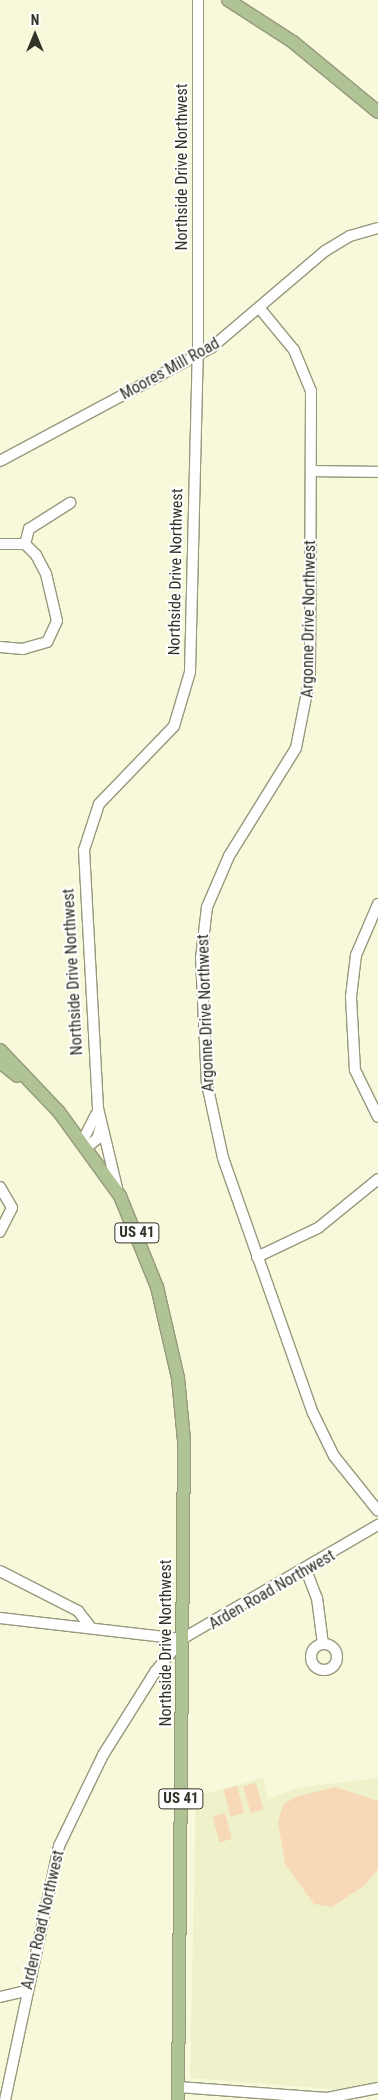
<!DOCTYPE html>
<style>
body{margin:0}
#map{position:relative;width:378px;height:2100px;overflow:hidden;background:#f8f9db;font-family:"Roboto Condensed",sans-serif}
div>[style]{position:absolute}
.built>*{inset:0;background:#eff1cb}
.green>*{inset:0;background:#f7d9b8;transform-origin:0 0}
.roads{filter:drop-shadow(1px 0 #97987c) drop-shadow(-1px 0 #97987c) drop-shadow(0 1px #97987c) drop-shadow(0 -1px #97987c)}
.minor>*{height:10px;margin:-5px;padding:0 5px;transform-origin:5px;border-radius:5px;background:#fff}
.minor>.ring{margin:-5px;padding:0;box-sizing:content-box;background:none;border:10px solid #fff;border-radius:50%}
.major>*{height:12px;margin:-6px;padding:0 6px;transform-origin:6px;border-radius:6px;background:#afc395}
span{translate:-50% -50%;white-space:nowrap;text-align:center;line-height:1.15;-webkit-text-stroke:4px #fff;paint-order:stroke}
.shield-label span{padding:1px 4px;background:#fff;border:1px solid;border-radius:4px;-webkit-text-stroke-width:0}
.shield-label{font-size:15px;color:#323327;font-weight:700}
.street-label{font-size:16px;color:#323327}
.north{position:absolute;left:10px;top:10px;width:50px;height:50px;-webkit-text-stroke:4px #fff;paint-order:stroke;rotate:0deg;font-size:14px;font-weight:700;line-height:20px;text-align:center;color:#323327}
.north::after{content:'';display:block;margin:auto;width:18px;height:22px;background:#323327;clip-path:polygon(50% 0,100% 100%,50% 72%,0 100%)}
</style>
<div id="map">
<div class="built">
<div style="clip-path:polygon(263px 1778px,268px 1798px,301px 1787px,378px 1778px,378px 2082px,354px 2091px,190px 2078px,196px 1796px)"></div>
</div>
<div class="green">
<div style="left:256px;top:1783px;width:28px;height:13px;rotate:75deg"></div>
<div style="left:237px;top:1786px;width:28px;height:14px;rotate:75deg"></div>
<div style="clip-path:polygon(335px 1787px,378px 1801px,378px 1869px,365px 1885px,332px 1907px,314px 1904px,285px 1864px,278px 1822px,283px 1805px,295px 1797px)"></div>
<div style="left:225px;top:1813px;width:27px;height:13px;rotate:75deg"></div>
</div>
<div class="roads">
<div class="minor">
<div style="left:261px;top:310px;width:52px;rotate:50.5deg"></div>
<div style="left:294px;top:350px;width:44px;rotate:67.5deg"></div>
<div style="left:311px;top:391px;width:286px;rotate:90.2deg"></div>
<div style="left:310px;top:677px;width:72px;rotate:101.2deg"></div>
<div style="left:296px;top:748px;width:127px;rotate:121.8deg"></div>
<div style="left:229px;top:856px;width:56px;rotate:113.3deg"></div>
<div style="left:207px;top:907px;width:51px;rotate:96.7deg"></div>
<div style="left:201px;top:958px;width:126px;rotate:87.3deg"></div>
<div style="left:207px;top:1084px;width:76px;rotate:77.8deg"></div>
<div style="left:223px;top:1158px;width:270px;rotate:70.6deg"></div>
<div style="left:313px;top:1413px;width:48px;rotate:64deg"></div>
<div style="left:334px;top:1456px;width:70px;rotate:51.3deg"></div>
<div style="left:0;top:461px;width:239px;rotate:-28.2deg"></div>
<div style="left:211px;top:348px;width:150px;rotate:-40.4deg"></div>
<div style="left:325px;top:251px;width:29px;rotate:-31deg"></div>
<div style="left:350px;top:236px;width:29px;rotate:-16deg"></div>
<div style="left:312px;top:471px;width:66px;rotate:0.9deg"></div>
<div style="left:0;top:544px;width:25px"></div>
<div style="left:25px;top:544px;width:16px;rotate:45deg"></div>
<div style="left:36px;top:555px;width:21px;rotate:62deg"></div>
<div style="left:46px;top:574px;width:48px;rotate:76.8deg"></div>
<div style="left:57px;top:621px;width:23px;rotate:115deg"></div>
<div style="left:47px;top:642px;width:25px;rotate:164deg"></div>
<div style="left:23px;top:649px;width:23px;rotate:-175deg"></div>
<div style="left:25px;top:544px;width:16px;rotate:-75deg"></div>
<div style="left:29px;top:529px;width:49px;rotate:-32.4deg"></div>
<div style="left:378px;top:904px;width:56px;rotate:113.3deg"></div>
<div style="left:356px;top:955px;width:42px;rotate:96.8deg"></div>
<div style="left:351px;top:997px;width:73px;rotate:86.9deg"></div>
<div style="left:355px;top:1070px;width:52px;rotate:63.9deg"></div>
<div style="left:82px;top:1142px;width:31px;rotate:-63deg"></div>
<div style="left:87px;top:1147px;width:13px;rotate:-39deg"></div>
<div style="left:97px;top:1139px;width:13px;rotate:-72deg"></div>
<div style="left:0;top:1187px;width:24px;rotate:60deg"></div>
<div style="left:12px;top:1208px;width:27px;rotate:117deg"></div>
<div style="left:117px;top:1188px;width:82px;rotate:-103.4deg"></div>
<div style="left:98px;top:1108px;width:258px;rotate:-93.1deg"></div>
<div style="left:84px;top:850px;width:48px;rotate:-71.9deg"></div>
<div style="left:99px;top:804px;width:108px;rotate:-46.1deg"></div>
<div style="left:174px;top:726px;width:56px;rotate:-73.5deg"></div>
<div style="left:190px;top:672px;width:317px;rotate:-88.6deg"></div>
<div style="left:198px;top:355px;width:355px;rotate:-90deg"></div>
<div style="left:257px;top:1257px;width:68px;rotate:-25.4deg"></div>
<div style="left:318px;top:1228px;width:77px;rotate:-39.2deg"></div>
<div style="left:306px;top:1570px;width:30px;rotate:69deg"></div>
<div style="left:317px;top:1598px;width:46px;rotate:82.6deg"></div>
<div style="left:0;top:1571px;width:88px;rotate:27.1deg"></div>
<div style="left:78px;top:1611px;width:18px;rotate:52deg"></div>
<div style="left:0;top:1618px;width:183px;rotate:6.6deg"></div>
<div class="ring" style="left:311px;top:1644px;width:16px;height:16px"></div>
<div style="left:0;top:1997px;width:27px;rotate:-13deg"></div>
<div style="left:178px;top:2087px;width:149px;rotate:4.2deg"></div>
<div style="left:327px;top:2098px;width:52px;rotate:-11.1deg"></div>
<div style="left:5px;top:2100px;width:260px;rotate:-78deg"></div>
<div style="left:59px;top:1846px;width:101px;rotate:-64.2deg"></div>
<div style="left:103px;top:1755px;width:98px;rotate:-57.9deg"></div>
<div style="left:155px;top:1672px;width:43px;rotate:-50.7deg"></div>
<div style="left:182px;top:1639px;width:227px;rotate:-30.2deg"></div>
</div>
<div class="major">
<div style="left:228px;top:0;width:77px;rotate:32.9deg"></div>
<div style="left:293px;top:42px;width:110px;rotate:39.5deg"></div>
<div style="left:0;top:1050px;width:86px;rotate:46.4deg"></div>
<div style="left:59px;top:1112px;width:104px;rotate:54deg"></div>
<div style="left:120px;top:1196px;width:98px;rotate:67.9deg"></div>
<div style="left:157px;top:1287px;width:93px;rotate:77deg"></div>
<div style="left:178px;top:1378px;width:62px;rotate:84.5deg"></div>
<div style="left:184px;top:1440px;width:660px;rotate:90.52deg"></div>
<div style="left:0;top:1062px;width:22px;rotate:39deg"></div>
</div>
</div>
<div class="shield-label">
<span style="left:137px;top:1233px">US 41</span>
<span style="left:181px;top:1799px">US 41</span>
</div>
<div class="street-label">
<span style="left:182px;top:167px;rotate:-90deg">Northside Drive Northwest</span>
<span style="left:170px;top:369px;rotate:-29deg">Moores Mill Road</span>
<span style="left:176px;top:572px;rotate:-89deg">Northside Drive Northwest</span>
<span style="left:309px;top:619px;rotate:-89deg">Argonne Drive Northwest</span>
<span style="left:73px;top:972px;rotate:-93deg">Northside Drive Northwest</span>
<span style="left:206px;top:1013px;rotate:-92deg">Argonne Drive Northwest</span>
<span style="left:272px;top:1590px;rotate:-30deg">Arden Road Northwest</span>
<span style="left:166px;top:1643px;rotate:-90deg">Northside Drive Northwest</span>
<span style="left:43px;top:1920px;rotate:-77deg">Arden Road Northwest</span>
</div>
<div class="north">N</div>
</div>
